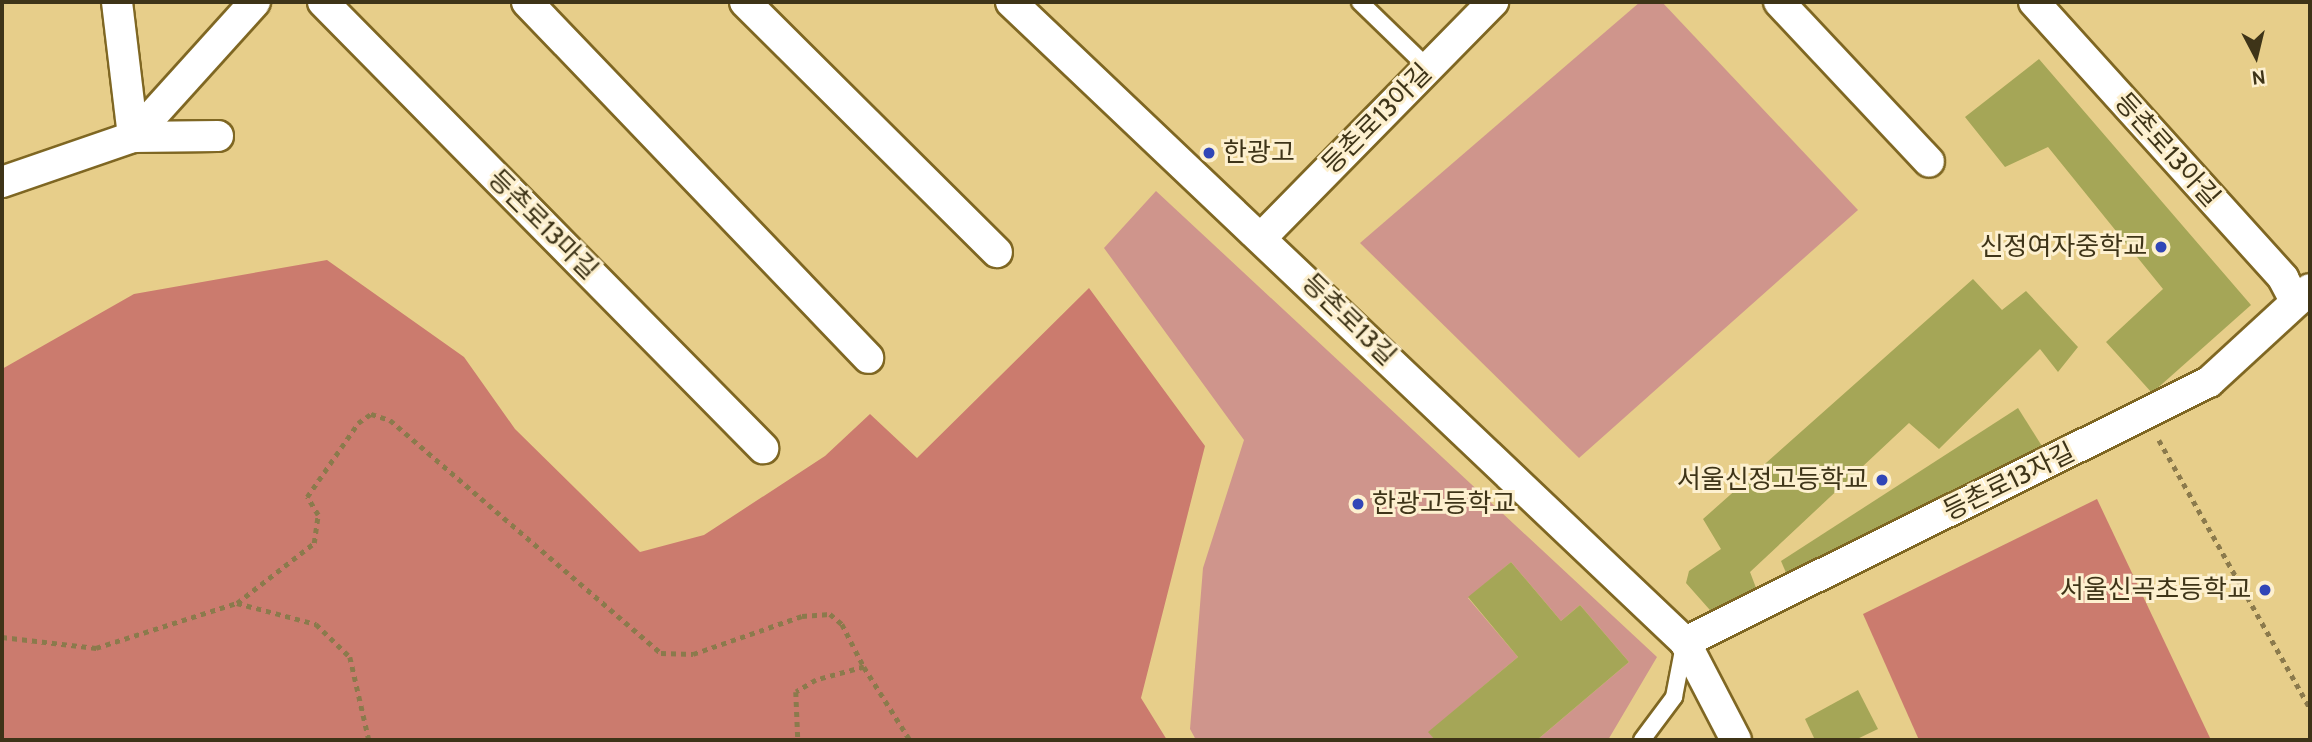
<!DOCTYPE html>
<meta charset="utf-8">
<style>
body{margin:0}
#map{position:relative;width:2312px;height:742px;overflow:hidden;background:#e7ce8a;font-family:Cabin,"Noto Sans KR",sans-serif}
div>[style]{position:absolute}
.green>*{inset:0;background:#cf958c}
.forest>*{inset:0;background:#cb7b6e}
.building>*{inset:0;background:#a5a657}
.path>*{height:4.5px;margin-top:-2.25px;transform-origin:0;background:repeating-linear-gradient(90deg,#8b7a4c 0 5px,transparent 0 10px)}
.roads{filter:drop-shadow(2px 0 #7f6723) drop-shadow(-2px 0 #7f6723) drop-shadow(0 2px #7f6723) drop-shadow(0 -2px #7f6723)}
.lane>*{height:16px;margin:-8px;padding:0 8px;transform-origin:8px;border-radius:8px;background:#fff}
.street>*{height:30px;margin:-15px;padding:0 15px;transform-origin:15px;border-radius:15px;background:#fff}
.dots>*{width:19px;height:19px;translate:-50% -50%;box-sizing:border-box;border:4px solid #fdf0cf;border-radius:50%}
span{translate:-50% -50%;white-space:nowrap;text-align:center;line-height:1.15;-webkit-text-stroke:6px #fdf0cf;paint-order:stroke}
.street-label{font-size:26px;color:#3e3418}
.poi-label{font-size:26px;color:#3e3418}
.left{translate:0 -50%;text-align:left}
.right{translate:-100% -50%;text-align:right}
.frame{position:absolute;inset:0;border:4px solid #3e3418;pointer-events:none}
.north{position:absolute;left:2221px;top:21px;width:70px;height:70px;-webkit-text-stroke:5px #fdf0cf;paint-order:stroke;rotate:173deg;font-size:19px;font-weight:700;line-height:28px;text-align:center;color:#3e3418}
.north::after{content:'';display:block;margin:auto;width:24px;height:32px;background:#3e3418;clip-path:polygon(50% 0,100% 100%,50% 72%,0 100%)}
</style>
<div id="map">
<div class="green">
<div style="clip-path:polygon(1640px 2px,1662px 2px,1858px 210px,1579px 458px,1360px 243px)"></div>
<div style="clip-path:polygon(1156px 191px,1657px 657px,1608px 740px,1537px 740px,1629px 662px,1580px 605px,1561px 621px,1511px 562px,1468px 598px,1518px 657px,1429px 732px,1435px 740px,1196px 740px,1190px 729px,1203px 568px,1244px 440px,1104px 248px)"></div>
</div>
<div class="forest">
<div style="clip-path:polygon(327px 260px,464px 357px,515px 429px,640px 552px,704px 535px,825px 456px,870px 414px,917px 458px,1089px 288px,1205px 446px,1141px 698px,1167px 740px,2px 740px,2px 369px,134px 294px)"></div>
<div style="clip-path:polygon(2097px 499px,2211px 740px,1919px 740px,1863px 614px)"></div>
</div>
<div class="building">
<div style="clip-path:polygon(2039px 59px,2251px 305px,2152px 393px,2106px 342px,2163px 289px,2048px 147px,2005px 167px,1965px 117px)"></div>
<div style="clip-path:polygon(1973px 279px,2002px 310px,2026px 291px,2078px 347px,2058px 372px,2040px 349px,1939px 449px,1909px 423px,1750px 572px,1758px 593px,1717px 618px,1686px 583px,1689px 571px,1721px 549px,1703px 519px)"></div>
<div style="clip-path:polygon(2018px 408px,2045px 451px,1790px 582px,1781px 561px)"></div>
<div style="clip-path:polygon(1511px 562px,1561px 621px,1580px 605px,1629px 662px,1537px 740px,1435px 740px,1428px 732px,1518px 657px,1468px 597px)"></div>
<div style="clip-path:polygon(1858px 690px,1878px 729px,1855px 740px,1815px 740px,1805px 719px)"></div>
</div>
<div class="path">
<div style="left:2159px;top:440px;width:308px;rotate:60.6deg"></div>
<div style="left:237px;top:603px;width:98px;rotate:-37.9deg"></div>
<div style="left:314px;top:543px;width:28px;rotate:-82deg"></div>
<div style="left:318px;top:515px;width:21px;rotate:-121deg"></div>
<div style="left:307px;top:497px;width:90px;rotate:-55.4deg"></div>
<div style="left:358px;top:423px;width:16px;rotate:-35deg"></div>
<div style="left:371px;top:414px;width:20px;rotate:18deg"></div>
<div style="left:390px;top:420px;width:357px;rotate:40.7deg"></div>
<div style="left:661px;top:653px;width:32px;rotate:2deg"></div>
<div style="left:693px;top:654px;width:115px;rotate:-19.2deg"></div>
<div style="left:802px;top:616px;width:28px;rotate:-4deg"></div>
<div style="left:830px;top:614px;width:16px;rotate:40deg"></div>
<div style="left:842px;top:624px;width:48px;rotate:62.9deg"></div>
<div style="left:864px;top:667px;width:50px;rotate:164.8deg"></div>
<div style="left:816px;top:680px;width:23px;rotate:149deg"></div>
<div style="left:796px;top:692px;width:48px;rotate:87.6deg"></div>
<div style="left:2px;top:637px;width:95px;rotate:6.7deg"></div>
<div style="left:96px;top:648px;width:148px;rotate:-17.7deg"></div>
<div style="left:237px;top:603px;width:82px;rotate:14.9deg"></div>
<div style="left:316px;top:624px;width:47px;rotate:44.1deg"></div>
<div style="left:350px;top:657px;width:85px;rotate:77.1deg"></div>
<div style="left:864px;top:667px;width:86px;rotate:57.8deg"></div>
</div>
<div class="roads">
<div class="lane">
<div style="left:1360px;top:2px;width:95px;rotate:44.1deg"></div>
<div style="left:1642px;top:740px;width:54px;rotate:-53.3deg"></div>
<div style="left:1674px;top:697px;width:53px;rotate:-79.1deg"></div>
</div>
<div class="street">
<div style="left:117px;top:2px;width:136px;rotate:83.2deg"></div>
<div style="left:133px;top:137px;width:85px;rotate:-0.7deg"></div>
<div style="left:323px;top:2px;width:627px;rotate:45.39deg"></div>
<div style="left:527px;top:2px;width:493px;rotate:46.2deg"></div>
<div style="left:745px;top:2px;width:355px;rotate:44.8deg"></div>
<div style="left:1011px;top:2px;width:929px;rotate:43.52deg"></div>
<div style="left:1685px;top:642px;width:110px;rotate:62.5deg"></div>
<div style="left:1779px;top:2px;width:219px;rotate:46.8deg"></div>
<div style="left:2034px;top:2px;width:372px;rotate:47.9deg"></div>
<div style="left:2283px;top:278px;width:27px;rotate:62deg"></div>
<div style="left:2px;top:182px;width:139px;rotate:-19deg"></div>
<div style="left:133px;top:137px;width:182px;rotate:-47.9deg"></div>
<div style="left:1262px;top:237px;width:330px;rotate:-45.5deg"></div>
<div style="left:1685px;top:642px;width:585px;rotate:-26.39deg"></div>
<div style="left:2209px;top:382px;width:137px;rotate:-42.6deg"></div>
</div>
</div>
<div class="dots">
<div style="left:1209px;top:153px;background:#3146b7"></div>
<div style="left:2161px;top:247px;background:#3146b7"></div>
<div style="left:1882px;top:480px;background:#3146b7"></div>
<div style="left:1358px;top:504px;background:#3146b7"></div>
<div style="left:2265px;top:590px;background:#3146b7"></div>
</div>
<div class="street-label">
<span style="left:1377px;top:119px;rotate:-45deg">등촌로13아길</span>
<span style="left:2167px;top:150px;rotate:48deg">등촌로13아길</span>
<span style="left:543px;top:225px;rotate:45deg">등촌로13마길</span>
<span style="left:1349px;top:320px;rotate:44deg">등촌로13길</span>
<span style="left:2009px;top:482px;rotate:-26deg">등촌로13자길</span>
</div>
<div class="poi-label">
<span class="left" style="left:1223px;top:153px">한광고</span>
<span class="right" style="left:2147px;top:247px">신정여자중학교</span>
<span class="right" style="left:1868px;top:480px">서울신정고등학교</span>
<span class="left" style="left:1372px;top:504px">한광고등학교</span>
<span class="right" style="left:2251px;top:590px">서울신곡초등학교</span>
</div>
<div class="frame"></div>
<div class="north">N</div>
</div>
